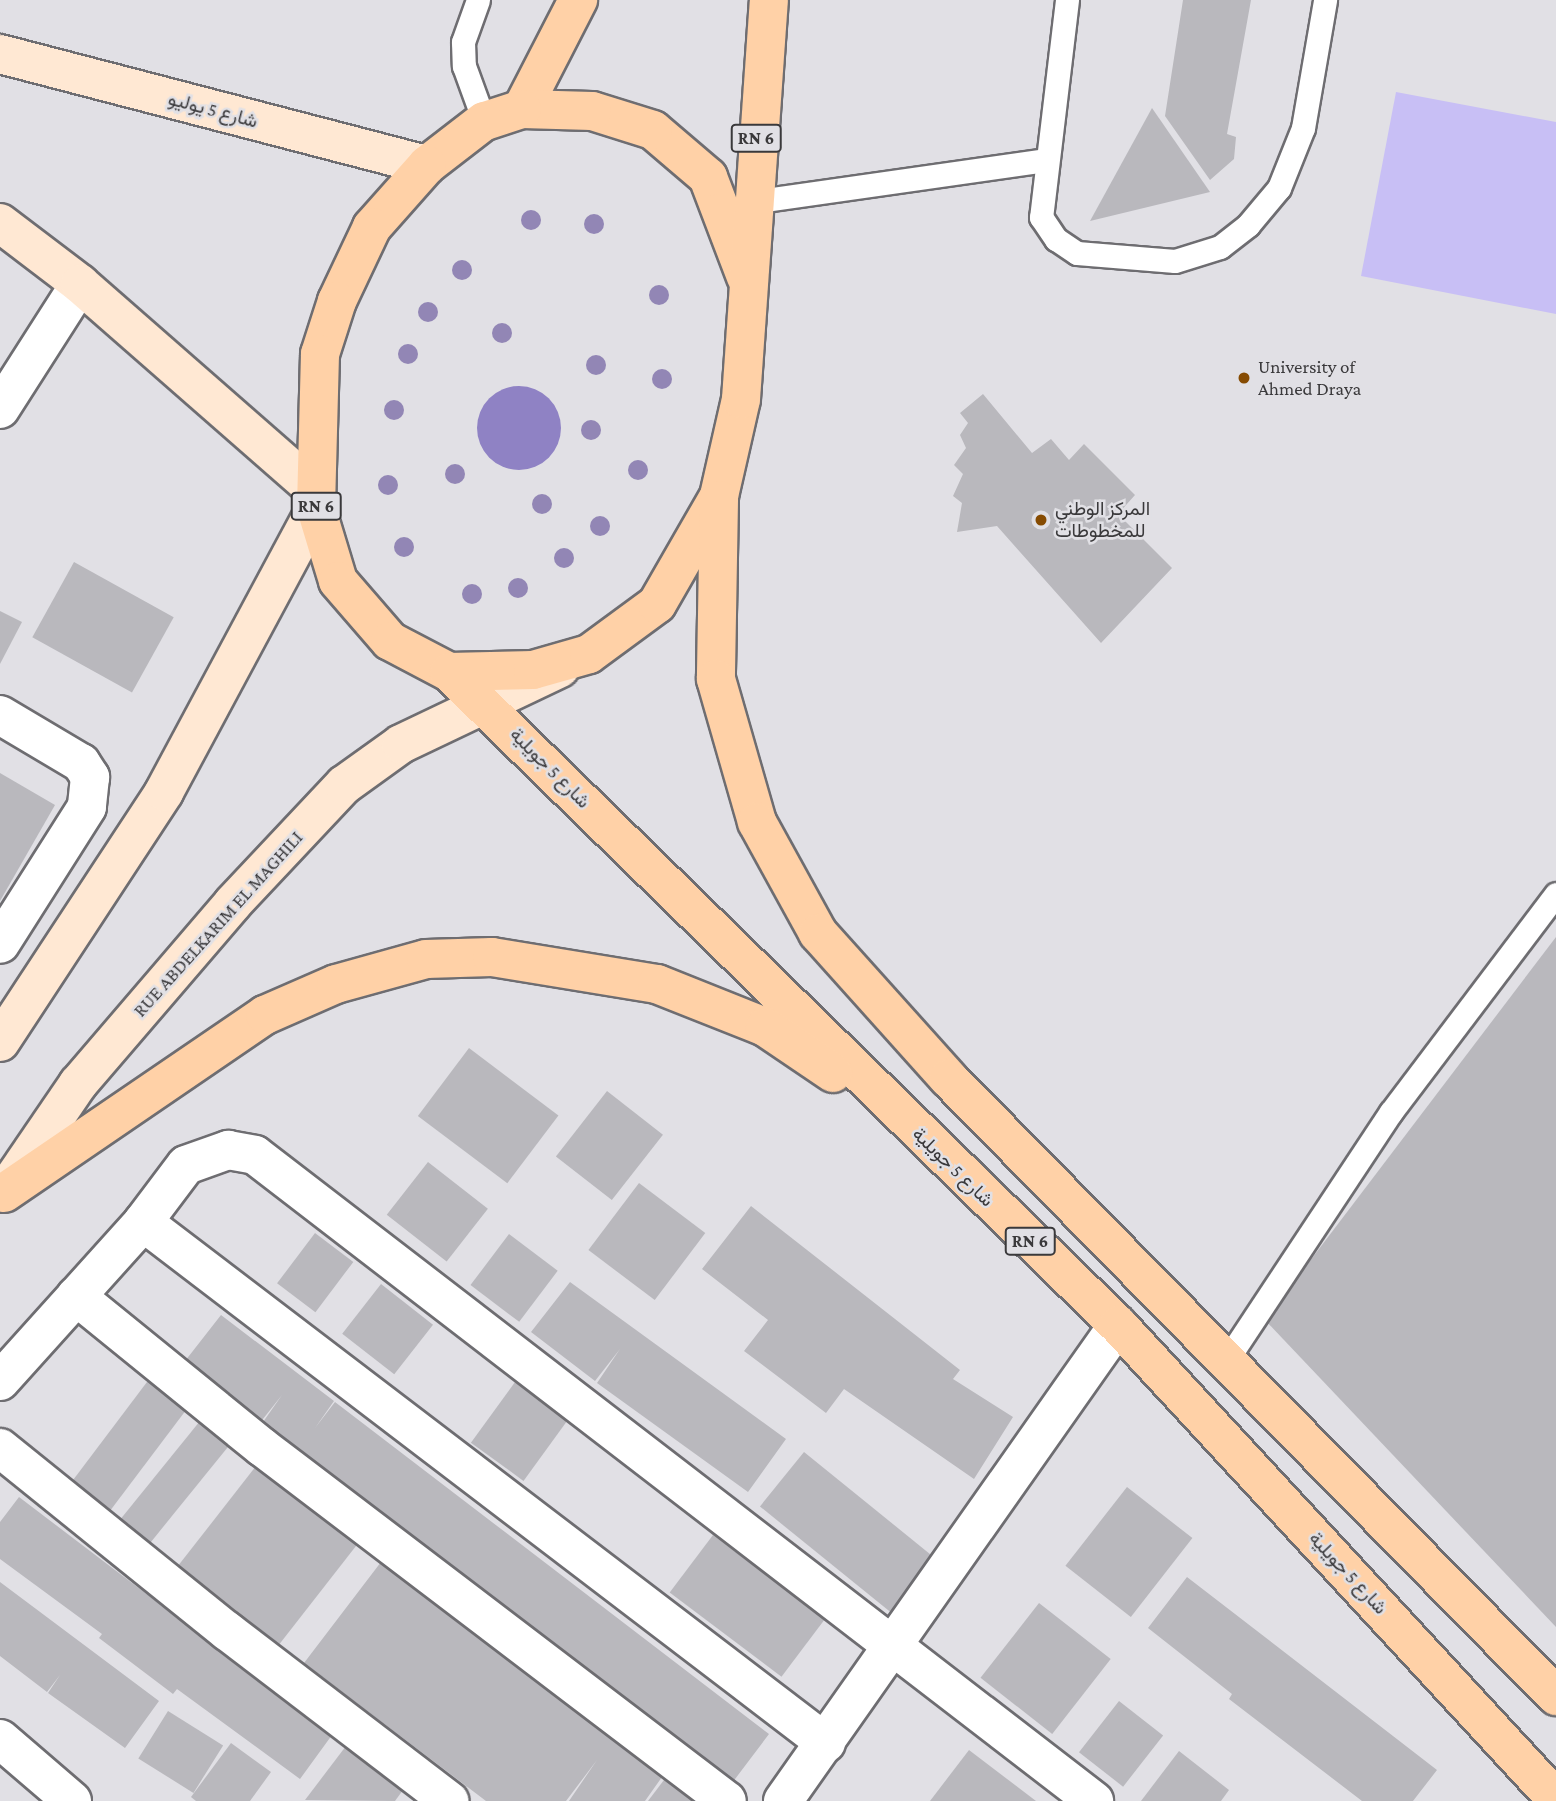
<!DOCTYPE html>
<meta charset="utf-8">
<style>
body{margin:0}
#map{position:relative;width:1556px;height:1801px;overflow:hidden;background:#e1e0e5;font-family:"Crimson Pro",Vazirmatn,serif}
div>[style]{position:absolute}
.green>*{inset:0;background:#c8bff5}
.water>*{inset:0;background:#8f82c4}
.round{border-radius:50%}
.building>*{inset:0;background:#b9b8bd;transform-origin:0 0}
.roads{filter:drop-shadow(2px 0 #6e6d71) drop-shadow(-2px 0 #6e6d71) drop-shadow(0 2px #6e6d71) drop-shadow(0 -2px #6e6d71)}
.lane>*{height:23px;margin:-11.5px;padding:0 11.5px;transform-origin:11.5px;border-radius:11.5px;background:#fff}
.street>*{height:38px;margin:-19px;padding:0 19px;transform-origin:19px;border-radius:19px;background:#fff}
.secondary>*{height:38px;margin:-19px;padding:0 19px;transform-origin:19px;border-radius:19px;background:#ffe8d3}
.primary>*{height:38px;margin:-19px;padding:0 19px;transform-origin:19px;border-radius:19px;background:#ffd1a7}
.trees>*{width:20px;height:20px;margin:-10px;border-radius:50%;background:#9286b5}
.dots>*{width:19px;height:19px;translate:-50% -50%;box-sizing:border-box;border:4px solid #e1e0e5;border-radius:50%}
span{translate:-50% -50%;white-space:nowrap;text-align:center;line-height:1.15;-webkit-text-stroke:5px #e1e0e5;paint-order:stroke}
.shield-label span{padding:2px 5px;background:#e1e0e5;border:2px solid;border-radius:5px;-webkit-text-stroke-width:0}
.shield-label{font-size:18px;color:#3a393b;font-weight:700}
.street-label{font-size:19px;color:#3a393b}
.poi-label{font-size:19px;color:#3a393b}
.left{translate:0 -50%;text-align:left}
</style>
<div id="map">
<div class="green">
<div style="clip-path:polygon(1396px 92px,1556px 122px,1556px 314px,1361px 276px)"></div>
</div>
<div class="water">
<div class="round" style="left:477px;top:386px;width:84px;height:84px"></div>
</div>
<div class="building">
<div style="clip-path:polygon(1183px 0,1251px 0,1227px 134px,1236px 137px,1234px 159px,1210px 180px,1165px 116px)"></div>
<div style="clip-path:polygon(1152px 108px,1210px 192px,1090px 221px)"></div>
<div style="clip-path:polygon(983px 394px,1032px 453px,1051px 439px,1069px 460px,1084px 444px,1135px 495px,1118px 514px,1172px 568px,1101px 643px,997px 526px,957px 532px,962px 503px,953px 496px,963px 474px,954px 465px,966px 448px,960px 435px,968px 423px,960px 413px)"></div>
<div style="left:74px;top:562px;width:114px;height:86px;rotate:29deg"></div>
<div style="clip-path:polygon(0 611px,22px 622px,0 664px)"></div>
<div style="clip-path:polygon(0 773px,55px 805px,0 901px)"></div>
<div style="clip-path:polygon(1556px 937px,1556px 1627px,1265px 1320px)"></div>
<div style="left:469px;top:1048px;width:112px;height:85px;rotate:37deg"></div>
<div style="left:607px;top:1091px;width:71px;height:83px;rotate:38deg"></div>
<div style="left:428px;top:1162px;width:76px;height:67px;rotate:38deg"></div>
<div style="left:639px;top:1183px;width:83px;height:84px;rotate:37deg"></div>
<div style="clip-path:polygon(751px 1206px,960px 1370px,953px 1379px,1013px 1417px,974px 1479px,844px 1389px,826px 1413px,744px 1351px,768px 1320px,702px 1269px)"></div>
<div style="left:315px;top:1233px;width:48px;height:63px;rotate:37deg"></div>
<div style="left:509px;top:1234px;width:61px;height:64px;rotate:37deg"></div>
<div style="clip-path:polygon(570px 1282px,786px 1439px,748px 1492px,597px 1383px,620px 1349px,595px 1381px,531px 1332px)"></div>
<div style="left:381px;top:1284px;width:66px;height:63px;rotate:38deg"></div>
<div style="clip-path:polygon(221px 1315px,334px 1401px,315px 1428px,335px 1402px,769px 1734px,726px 1791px,256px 1432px,282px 1395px,255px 1429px,178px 1370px)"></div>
<div style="left:150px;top:1378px;width:48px;height:130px;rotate:37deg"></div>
<div style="left:515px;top:1382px;width:65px;height:75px;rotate:36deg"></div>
<div style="left:200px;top:1421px;width:38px;height:129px;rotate:39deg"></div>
<div style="left:804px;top:1452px;width:181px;height:70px;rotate:39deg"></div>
<div style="left:260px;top:1461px;width:128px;height:134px;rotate:38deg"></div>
<div style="left:1127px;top:1487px;width:83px;height:100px;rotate:38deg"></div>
<div style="clip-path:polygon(19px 1497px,332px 1735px,300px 1779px,177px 1689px,173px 1694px,99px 1638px,102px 1634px,0 1559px,0 1522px)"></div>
<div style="left:713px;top:1535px;width:140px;height:72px;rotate:37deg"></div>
<div style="clip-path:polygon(381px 1562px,662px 1777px,645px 1801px,569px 1801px,597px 1760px,566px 1801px,486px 1801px,304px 1663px)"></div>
<div style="clip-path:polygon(1187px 1577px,1437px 1770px,1413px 1801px,1362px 1801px,1229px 1699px,1232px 1694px,1148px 1628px)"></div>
<div style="clip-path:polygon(0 1582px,159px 1701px,125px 1748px,48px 1693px,60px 1675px,47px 1692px,0 1656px)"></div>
<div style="left:1039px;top:1603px;width:91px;height:95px;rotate:38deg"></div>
<div style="left:1119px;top:1701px;width:56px;height:65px;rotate:38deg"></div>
<div style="left:168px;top:1711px;width:65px;height:56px;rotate:32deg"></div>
<div style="clip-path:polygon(231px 1743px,271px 1772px,250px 1801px,196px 1801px,191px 1797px)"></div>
<div style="clip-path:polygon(346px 1746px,403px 1790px,395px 1801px,305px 1800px)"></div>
<div style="clip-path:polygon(969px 1750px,1036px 1801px,930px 1801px)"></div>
<div style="clip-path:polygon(1179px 1751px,1229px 1790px,1221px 1801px,1141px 1801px)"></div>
<div style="clip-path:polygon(667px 1776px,699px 1801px,648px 1801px)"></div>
</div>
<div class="roads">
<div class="lane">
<div style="left:478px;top:0;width:45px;rotate:109.7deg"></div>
<div style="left:463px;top:42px;width:24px;rotate:88deg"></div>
<div style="left:464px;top:66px;width:59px;rotate:70deg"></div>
<div style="left:1067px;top:0;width:219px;rotate:96.8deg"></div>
<div style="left:1041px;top:217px;width:27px;rotate:56deg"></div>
<div style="left:1056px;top:239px;width:25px;rotate:34deg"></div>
<div style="left:1077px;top:253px;width:98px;rotate:4.7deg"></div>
<div style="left:1175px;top:261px;width:47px;rotate:-17.3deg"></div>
<div style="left:1220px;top:247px;width:36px;rotate:-38deg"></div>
<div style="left:1248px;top:225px;width:48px;rotate:-50deg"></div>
<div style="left:1279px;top:188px;width:65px;rotate:-68.2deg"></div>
<div style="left:1303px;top:128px;width:130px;rotate:-80.2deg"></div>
<div style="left:751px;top:202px;width:298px;rotate:-8.1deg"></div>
<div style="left:1224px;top:1364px;width:302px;rotate:-56.5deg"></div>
<div style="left:1391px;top:1112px;width:273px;rotate:-52.9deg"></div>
</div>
<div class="street">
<div style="left:0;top:409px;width:148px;rotate:-57.4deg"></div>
<div style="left:0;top:715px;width:94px;rotate:30.7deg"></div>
<div style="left:81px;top:763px;width:17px;rotate:57deg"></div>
<div style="left:90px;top:777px;width:30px;rotate:96deg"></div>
<div style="left:87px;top:807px;width:162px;rotate:122.4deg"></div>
<div style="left:143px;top:1222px;width:859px;rotate:37.34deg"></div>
<div style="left:76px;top:1296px;width:240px;rotate:39.1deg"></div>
<div style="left:262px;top:1447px;width:584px;rotate:37.28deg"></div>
<div style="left:0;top:1381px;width:214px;rotate:-48deg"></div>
<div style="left:143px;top:1222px;width:71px;rotate:-53deg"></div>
<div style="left:186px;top:1165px;width:45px;rotate:-19.7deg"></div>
<div style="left:228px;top:1150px;width:27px;rotate:10deg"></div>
<div style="left:255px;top:1155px;width:1059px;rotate:37.59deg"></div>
<div style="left:0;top:1448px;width:292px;rotate:38.9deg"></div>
<div style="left:227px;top:1631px;width:280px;rotate:37.4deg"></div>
<div style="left:0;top:1739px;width:95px;rotate:40.7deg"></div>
<div style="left:783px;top:1801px;width:582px;rotate:-54.86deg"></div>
</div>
<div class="secondary">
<div style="left:0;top:54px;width:441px;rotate:14.6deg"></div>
<div style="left:0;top:223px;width:101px;rotate:37.3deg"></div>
<div style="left:80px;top:284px;width:313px;rotate:41.2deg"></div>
<div style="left:0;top:1042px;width:299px;rotate:-56.7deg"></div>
<div style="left:164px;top:792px;width:322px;rotate:-61.8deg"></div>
<div style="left:5px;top:1191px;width:130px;rotate:-55.7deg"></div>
<div style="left:78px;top:1084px;width:238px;rotate:-49.4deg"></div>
<div style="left:233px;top:903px;width:162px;rotate:-46.8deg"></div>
<div style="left:344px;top:785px;width:70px;rotate:-35.7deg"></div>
<div style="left:401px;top:744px;width:176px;rotate:-25.5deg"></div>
</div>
<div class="primary">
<div style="left:522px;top:109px;width:123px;rotate:-62.8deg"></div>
<div style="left:746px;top:277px;width:107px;rotate:-110.8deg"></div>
<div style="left:708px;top:177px;width:72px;rotate:-139.5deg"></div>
<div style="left:653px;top:130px;width:64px;rotate:-162.7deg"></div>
<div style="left:592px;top:111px;width:70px;rotate:-178.4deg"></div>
<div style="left:522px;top:109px;width:40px;rotate:162deg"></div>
<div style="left:484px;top:121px;width:72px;rotate:142.3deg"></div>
<div style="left:427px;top:165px;width:83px;rotate:131.6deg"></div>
<div style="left:372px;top:227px;width:82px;rotate:115.3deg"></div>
<div style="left:337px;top:301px;width:56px;rotate:107.8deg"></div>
<div style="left:320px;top:354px;width:154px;rotate:91.5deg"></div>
<div style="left:316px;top:508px;width:76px;rotate:73.2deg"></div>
<div style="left:338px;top:581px;width:79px;rotate:49.1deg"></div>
<div style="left:390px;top:641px;width:67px;rotate:27.7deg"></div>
<div style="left:449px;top:672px;width:84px;rotate:-1.4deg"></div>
<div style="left:533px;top:670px;width:58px;rotate:-15.9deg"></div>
<div style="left:589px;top:654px;width:84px;rotate:-36.3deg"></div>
<div style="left:657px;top:604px;width:125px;rotate:-60.1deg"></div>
<div style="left:719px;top:496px;width:99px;rotate:-77.2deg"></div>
<div style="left:741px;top:399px;width:400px;rotate:-86deg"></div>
<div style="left:719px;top:500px;width:179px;rotate:91deg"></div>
<div style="left:716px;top:679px;width:149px;rotate:74deg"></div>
<div style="left:757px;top:822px;width:127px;rotate:61.2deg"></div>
<div style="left:818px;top:933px;width:195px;rotate:48.1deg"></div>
<div style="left:948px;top:1078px;width:867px;rotate:45.47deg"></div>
<div style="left:449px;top:672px;width:935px;rotate:44.31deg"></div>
<div style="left:1118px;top:1325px;width:645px;rotate:47.26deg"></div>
<div style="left:4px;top:1193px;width:316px;rotate:-34.3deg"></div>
<div style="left:265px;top:1015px;width:77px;rotate:-23.6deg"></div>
<div style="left:336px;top:984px;width:93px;rotate:-15.5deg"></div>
<div style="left:426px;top:959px;width:66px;rotate:-1.7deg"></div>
<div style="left:492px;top:957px;width:167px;rotate:9.3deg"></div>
<div style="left:657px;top:984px;width:116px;rotate:21.7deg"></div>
<div style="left:765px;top:1027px;width:82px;rotate:34.1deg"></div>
</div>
</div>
<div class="trees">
<div style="left:531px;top:220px"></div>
<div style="left:594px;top:224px"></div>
<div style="left:462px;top:270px"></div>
<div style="left:659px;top:295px"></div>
<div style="left:428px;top:312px"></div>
<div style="left:502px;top:333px"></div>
<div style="left:408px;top:354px"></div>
<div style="left:596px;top:365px"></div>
<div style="left:662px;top:379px"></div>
<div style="left:394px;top:410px"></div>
<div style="left:591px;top:430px"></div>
<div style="left:638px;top:470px"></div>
<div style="left:455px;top:474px"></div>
<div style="left:388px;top:485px"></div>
<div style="left:542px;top:504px"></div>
<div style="left:600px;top:526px"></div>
<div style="left:404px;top:547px"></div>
<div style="left:564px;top:558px"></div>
<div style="left:518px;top:588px"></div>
<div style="left:472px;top:594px"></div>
</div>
<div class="dots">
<div style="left:1244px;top:378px;background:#864b02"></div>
<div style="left:1041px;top:520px;background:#864b02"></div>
</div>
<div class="shield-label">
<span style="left:756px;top:138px">RN 6</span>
<span style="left:316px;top:506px">RN 6</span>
<span style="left:1030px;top:1241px">RN 6</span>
</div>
<div class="street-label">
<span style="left:213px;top:110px;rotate:15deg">شارع 5 يوليو</span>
<span style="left:550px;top:768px;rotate:45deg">شارع 5 جويلية</span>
<span style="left:218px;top:924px;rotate:-48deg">RUE ABDELKARIM EL MAGHILI</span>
<span style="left:953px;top:1167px;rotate:44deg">شارع 5 جويلية</span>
<span style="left:1348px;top:1573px;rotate:47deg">شارع 5 جويلية</span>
</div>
<div class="poi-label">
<span class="left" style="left:1258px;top:378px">University of<br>Ahmed Draya</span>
<span class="left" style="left:1055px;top:520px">المركز الوطني<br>للمخطوطات</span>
</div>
</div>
